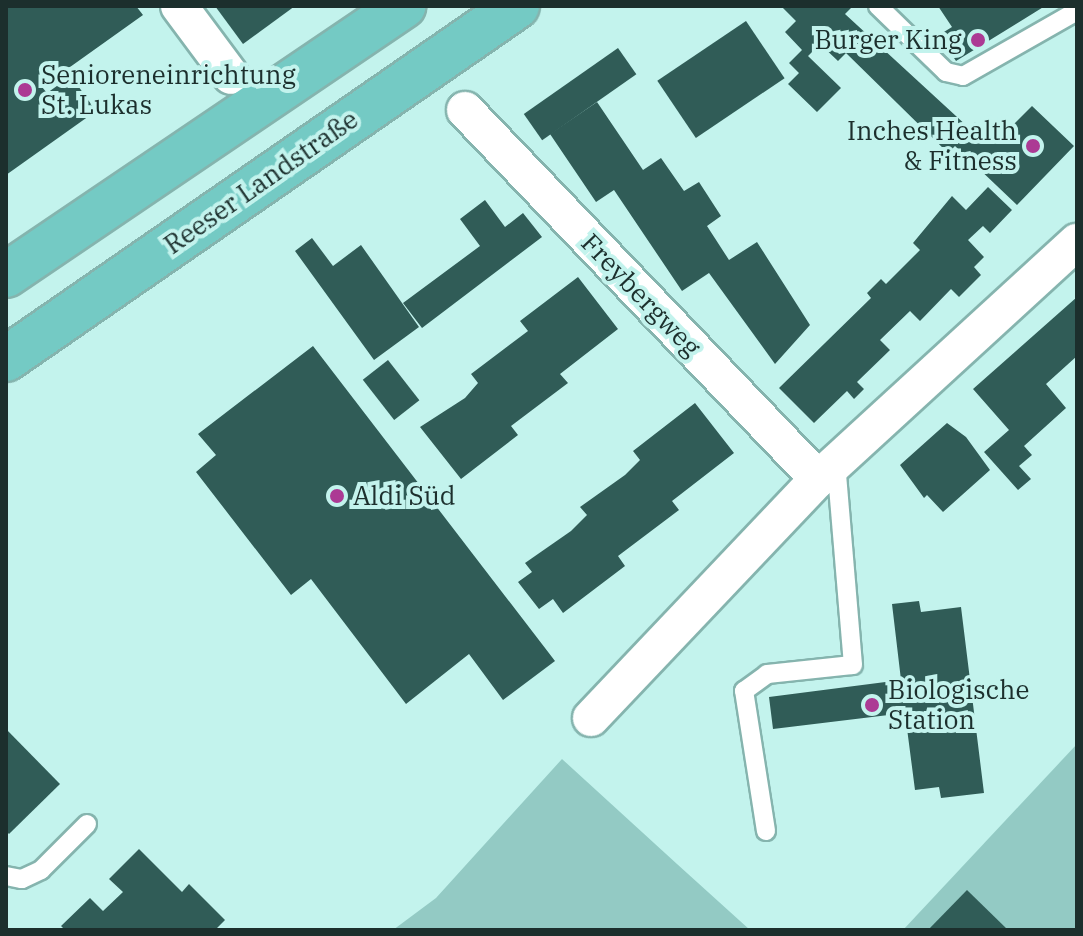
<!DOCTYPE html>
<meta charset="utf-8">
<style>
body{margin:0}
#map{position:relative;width:1083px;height:936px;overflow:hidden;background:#c3f3ed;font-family:"IBM Plex Serif",serif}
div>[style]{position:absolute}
.green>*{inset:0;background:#93cac4}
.building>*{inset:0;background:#305c57;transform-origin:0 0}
.roads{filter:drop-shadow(2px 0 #85b4ae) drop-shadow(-2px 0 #85b4ae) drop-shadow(0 2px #85b4ae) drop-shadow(0 -2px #85b4ae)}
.lane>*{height:18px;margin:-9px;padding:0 9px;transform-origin:9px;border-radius:9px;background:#fff}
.street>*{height:36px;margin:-18px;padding:0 18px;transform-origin:18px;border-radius:18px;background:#fff}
.primary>*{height:44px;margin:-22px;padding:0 22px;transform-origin:22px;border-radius:22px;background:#74cac4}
.dots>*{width:22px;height:22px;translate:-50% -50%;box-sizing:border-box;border:4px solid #c3f3ed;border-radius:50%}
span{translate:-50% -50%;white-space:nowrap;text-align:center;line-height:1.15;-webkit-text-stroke:8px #c3f3ed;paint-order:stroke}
.poi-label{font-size:26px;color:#1c2f2d}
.right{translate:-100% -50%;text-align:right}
.left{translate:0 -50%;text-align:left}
.street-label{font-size:26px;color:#1c2f2d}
.frame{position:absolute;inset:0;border:8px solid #1c2f2d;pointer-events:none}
</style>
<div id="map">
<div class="green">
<div style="clip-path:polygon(1077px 744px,1077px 930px,903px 930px)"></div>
<div style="clip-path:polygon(562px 759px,677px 864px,750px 930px,393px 930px,436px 898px)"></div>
</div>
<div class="building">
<div style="clip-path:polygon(6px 6px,136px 6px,143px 15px,42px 87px,47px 93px,71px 76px,96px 111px,6px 175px)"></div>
<div style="clip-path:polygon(215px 6px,295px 6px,243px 44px)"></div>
<div style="clip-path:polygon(781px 6px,853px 6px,845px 14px,969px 128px,975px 122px,1000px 138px,1032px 106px,1074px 146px,1017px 205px,955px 146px,948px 153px,846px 53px,838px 61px,820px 44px,808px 56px,841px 88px,817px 112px,788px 84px,799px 73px,789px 63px,802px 50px,785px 32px,796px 21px)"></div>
<div style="clip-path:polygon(938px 6px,1045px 6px,956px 61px,939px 35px,952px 27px)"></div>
<div style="left:746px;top:21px;width:69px;height:107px;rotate:56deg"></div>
<div style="left:618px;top:48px;width:32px;height:115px;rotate:55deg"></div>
<div style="clip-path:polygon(597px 102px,643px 170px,661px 158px,684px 191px,699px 182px,721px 216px,707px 226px,729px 260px,757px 242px,810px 325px,775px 364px,709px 273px,682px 291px,614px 190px,596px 202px,550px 134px)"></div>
<div style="clip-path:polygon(988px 187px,1012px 210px,990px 233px,983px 226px,968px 240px,984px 257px,974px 267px,981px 275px,959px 297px,951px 289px,920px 321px,910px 311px,880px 340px,890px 350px,857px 382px,864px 389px,854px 399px,847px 391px,814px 423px,779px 388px,871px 298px,867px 293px,881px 279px,886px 284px,920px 250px,913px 243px,952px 196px,966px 210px)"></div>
<div style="clip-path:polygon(485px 200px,505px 227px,523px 213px,542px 237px,422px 328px,403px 303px,480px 246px,460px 219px)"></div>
<div style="clip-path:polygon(312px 238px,333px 266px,361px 245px,419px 327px,374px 360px,295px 251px)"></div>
<div style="clip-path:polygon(578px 277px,618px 329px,560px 374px,568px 383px,511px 426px,518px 435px,461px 479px,420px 427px,465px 398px,478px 383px,471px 374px,528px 331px,520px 321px)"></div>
<div style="clip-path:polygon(1077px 297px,1077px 356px,1046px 384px,1066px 408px,1024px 446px,1032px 455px,1019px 466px,1031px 479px,1018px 490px,984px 452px,1009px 430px,973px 389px)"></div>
<div style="clip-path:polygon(313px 346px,555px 661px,503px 700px,469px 654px,406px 704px,311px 579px,291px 595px,196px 472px,216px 455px,198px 434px)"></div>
<div style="left:388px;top:360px;width:51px;height:32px;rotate:52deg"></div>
<div style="clip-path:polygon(695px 403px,734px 453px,672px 501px,679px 510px,618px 556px,625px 566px,563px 613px,553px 599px,539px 609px,518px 582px,532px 572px,525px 563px,571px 531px,587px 515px,580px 507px,625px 475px,640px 460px,633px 451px)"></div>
<div style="clip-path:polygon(947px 423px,966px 437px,990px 470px,943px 512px,927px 495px,924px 498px,900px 465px)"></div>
<div style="clip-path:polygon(919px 601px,921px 612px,961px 607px,984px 793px,941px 798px,939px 787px,915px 790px,905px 713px,773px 729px,769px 697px,901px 680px,892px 604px)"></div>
<div style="clip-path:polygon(6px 729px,60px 784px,9px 834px,6px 831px)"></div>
<div style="clip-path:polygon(139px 849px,182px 892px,189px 884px,225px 920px,215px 930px,65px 930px,61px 926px,90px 898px,103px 911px,123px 892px,109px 879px)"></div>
<div style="clip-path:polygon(967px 890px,1008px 930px,928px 930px)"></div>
</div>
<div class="roads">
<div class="lane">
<div style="left:878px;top:6px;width:95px;rotate:44.1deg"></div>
<div style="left:946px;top:72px;width:17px;rotate:13deg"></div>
<div style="left:963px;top:76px;width:131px;rotate:-29.7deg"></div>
<div style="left:766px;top:831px;width:142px;rotate:-98.9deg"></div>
<div style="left:744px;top:691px;width:29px;rotate:-36deg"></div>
<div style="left:767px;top:674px;width:86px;rotate:-6deg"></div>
<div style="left:853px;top:665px;width:202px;rotate:-94.8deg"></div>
<div style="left:6px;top:876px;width:16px;rotate:11deg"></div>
<div style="left:22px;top:879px;width:21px;rotate:-25deg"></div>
<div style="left:41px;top:870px;width:65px;rotate:-45deg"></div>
</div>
<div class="street">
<div style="left:179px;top:6px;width:87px;rotate:53.4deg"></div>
<div style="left:465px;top:110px;width:511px;rotate:46.27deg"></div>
<div style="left:591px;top:718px;width:330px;rotate:-46.5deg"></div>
<div style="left:818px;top:479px;width:351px;rotate:-42.5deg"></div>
</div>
<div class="primary">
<div style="left:6px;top:275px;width:480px;rotate:-34.1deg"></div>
<div style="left:6px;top:359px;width:621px;rotate:-34.64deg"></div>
</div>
</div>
<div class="dots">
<div style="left:978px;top:40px;background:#ac3a94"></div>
<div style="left:25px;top:90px;background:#ac3a94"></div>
<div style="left:1033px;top:146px;background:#ac3a94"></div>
<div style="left:337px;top:496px;background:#ac3a94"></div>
<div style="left:872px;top:705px;background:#ac3a94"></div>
</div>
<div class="poi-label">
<span class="right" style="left:962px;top:40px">Burger King</span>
<span class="left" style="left:41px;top:90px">Senioreneinrichtung<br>St. Lukas</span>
<span class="right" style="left:1017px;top:146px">Inches Health<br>&amp; Fitness</span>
<span class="left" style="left:353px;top:496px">Aldi Süd</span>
<span class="left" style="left:888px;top:705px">Biologische<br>Station</span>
</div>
<div class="street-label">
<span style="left:261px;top:182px;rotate:-35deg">Reeser Landstraße</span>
<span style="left:641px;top:295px;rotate:46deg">Freybergweg</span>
</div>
<div class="frame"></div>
</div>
